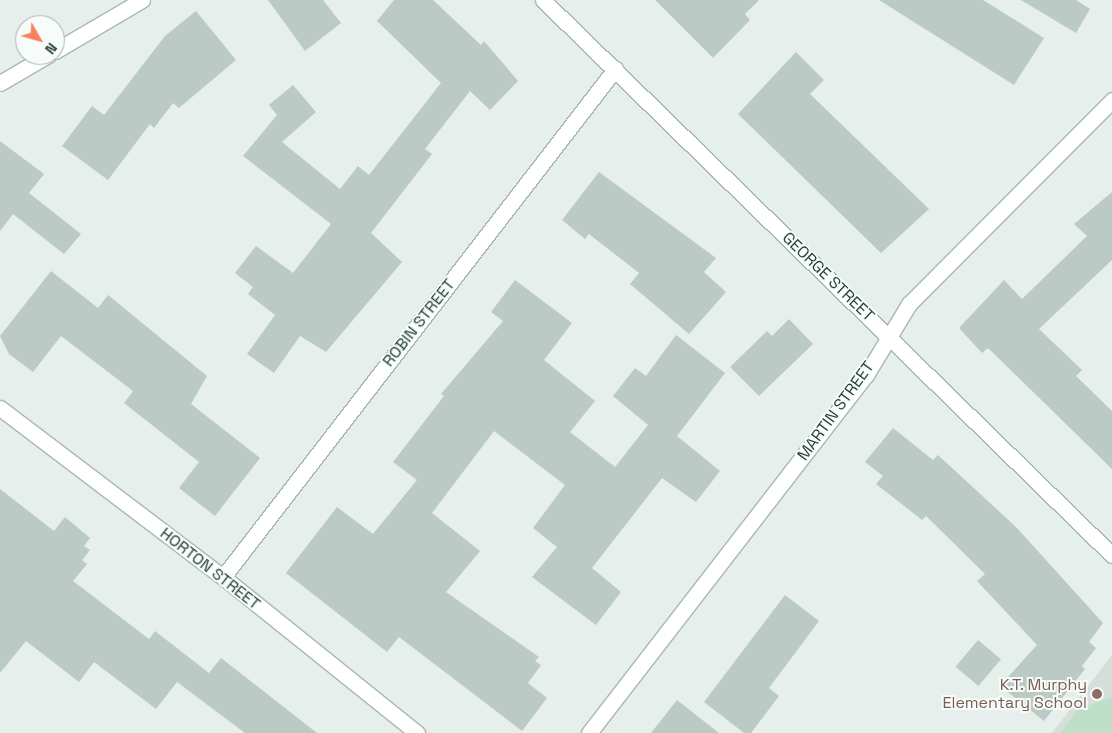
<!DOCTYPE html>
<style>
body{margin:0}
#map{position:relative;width:1112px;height:733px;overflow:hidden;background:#e6efeb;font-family:"Space Grotesk",sans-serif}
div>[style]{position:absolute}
.built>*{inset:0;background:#d4dfda}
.green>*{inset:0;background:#bfe0c8}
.building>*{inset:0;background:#bbcac4;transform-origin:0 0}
.roads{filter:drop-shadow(1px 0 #a8b8b2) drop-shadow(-1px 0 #a8b8b2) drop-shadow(0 1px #a8b8b2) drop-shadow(0 -1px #a8b8b2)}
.minor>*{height:15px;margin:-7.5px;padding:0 7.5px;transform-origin:7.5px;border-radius:7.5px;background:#fff}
.dots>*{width:14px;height:14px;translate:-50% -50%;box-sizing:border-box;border:2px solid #f7fbf9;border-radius:50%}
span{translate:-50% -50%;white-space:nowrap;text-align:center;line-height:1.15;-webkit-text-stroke:4px #f7fbf9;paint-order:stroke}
.street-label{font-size:16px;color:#24423a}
.education-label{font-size:16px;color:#785e54}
.right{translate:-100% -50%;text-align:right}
.north{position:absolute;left:15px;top:15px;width:50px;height:50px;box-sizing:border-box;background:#f7fbf9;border:1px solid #a3b1ad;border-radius:50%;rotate:128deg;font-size:14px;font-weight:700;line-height:20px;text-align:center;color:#24423a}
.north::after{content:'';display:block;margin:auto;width:18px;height:22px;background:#f4845f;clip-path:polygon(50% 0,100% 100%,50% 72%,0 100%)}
</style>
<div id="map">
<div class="built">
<div style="clip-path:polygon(1112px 655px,1112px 733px,1052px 733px)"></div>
</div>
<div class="green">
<div style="clip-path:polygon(1112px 697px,1112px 733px,1060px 733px,1078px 710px)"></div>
</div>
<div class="building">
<div style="clip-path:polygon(268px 0,323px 0,341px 23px,305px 51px)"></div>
<div style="clip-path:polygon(394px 0,433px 0,481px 45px,484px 41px,518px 81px,490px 110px,470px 91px,425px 149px,432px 154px,371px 233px,402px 262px,326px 352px,300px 336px,274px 373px,247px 354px,275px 315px,248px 294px,253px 287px,235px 273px,256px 246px,293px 273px,331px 224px,243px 156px,277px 115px,269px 105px,293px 85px,316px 112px,282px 142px,340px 189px,358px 166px,369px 175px,441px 83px,377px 21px)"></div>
<div style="clip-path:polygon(655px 0,759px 0,745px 14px,750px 20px,713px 58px)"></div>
<div style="clip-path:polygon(879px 0,983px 0,1044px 38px,1014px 85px)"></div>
<div style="clip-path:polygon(1021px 0,1076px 0,1090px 9px,1076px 33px)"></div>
<div style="clip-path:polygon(196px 11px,236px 60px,179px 108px,173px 103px,154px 128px,150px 124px,108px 180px,62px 146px,92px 106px,104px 115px,165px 36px)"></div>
<div style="clip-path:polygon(796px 52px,824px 80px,810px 94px,929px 209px,881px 253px,738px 114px)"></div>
<div style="clip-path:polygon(0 141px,44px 174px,29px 193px,81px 234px,64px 254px,13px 214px,0 231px)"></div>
<div style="clip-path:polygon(599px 172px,716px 258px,704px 272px,726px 292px,689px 334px,630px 284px,639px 273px,589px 234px,585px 239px,562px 220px)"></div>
<div style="clip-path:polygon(1112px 192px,1112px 260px,1039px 329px,1082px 370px,1076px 376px,1112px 411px,1112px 469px,988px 348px,982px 353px,959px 328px,1004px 280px,1022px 299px,1087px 236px,1074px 224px)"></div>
<div style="clip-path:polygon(51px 271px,98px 308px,108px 295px,207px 376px,191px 404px,260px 458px,215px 516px,179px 488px,199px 462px,124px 403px,133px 391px,61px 336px,33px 372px,9px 354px,0 336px)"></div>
<div style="clip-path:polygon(515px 280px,572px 323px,544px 360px,595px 401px,570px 432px,615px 467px,648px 425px,613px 396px,635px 368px,646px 376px,676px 335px,725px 373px,677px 436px,720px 471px,696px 502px,662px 478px,592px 568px,621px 592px,596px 625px,532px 577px,557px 547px,533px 528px,565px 485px,494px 431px,432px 513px,480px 551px,446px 592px,539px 657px,535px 661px,541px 665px,528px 683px,547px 698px,522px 731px,399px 637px,387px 652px,286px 573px,337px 507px,373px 534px,417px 480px,393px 462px,444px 396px,441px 394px,503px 321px,491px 312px)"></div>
<div style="clip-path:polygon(789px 319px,813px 344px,759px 396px,730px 367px,767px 331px,772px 336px)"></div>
<div style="clip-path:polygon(893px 428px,933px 460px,938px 455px,1015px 526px,1103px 623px,1089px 642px,1096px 648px,1082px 666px,1085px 669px,1044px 721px,1000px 686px,1037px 645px,977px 581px,985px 574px,926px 516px,922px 520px,876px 484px,883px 476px,865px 462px)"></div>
<div style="clip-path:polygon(0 489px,54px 531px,65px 517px,90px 538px,84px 546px,90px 550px,82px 560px,87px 564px,73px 581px,149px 639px,155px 631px,209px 673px,221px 658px,317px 733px,245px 733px,177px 682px,156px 709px,94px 662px,79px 682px,26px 641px,0 673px)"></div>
<div style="clip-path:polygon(785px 595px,819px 621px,769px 688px,779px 696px,751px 733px,744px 733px,704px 702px)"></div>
<div style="left:978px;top:640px;width:30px;height:35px;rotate:40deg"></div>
<div style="clip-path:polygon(677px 700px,719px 733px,651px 733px)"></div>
</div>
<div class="roads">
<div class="minor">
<div style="left:543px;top:0;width:795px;rotate:44.29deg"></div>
<div style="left:55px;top:51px;width:101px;rotate:-30.4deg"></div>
<div style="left:0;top:83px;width:56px;rotate:-30.3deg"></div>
<div style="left:0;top:408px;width:280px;rotate:37.2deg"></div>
<div style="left:223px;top:577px;width:249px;rotate:38.8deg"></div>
<div style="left:223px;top:577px;width:642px;rotate:-52.34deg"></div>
<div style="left:589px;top:733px;width:453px;rotate:-52.3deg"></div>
<div style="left:866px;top:375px;width:83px;rotate:-58.8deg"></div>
<div style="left:909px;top:304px;width:288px;rotate:-45.1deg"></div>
</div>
</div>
<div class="dots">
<div style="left:1097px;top:694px;background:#8d6e63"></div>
</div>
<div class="street-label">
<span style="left:828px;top:277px;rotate:44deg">GEORGE STREET</span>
<span style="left:419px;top:323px;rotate:-52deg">ROBIN STREET</span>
<span style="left:836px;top:411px;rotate:-54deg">MARTIN STREET</span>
<span style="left:210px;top:569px;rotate:38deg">HORTON STREET</span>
</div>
<div class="education-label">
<span class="right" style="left:1087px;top:694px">K.T. Murphy<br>Elementary School</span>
</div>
<div class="north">N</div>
</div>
